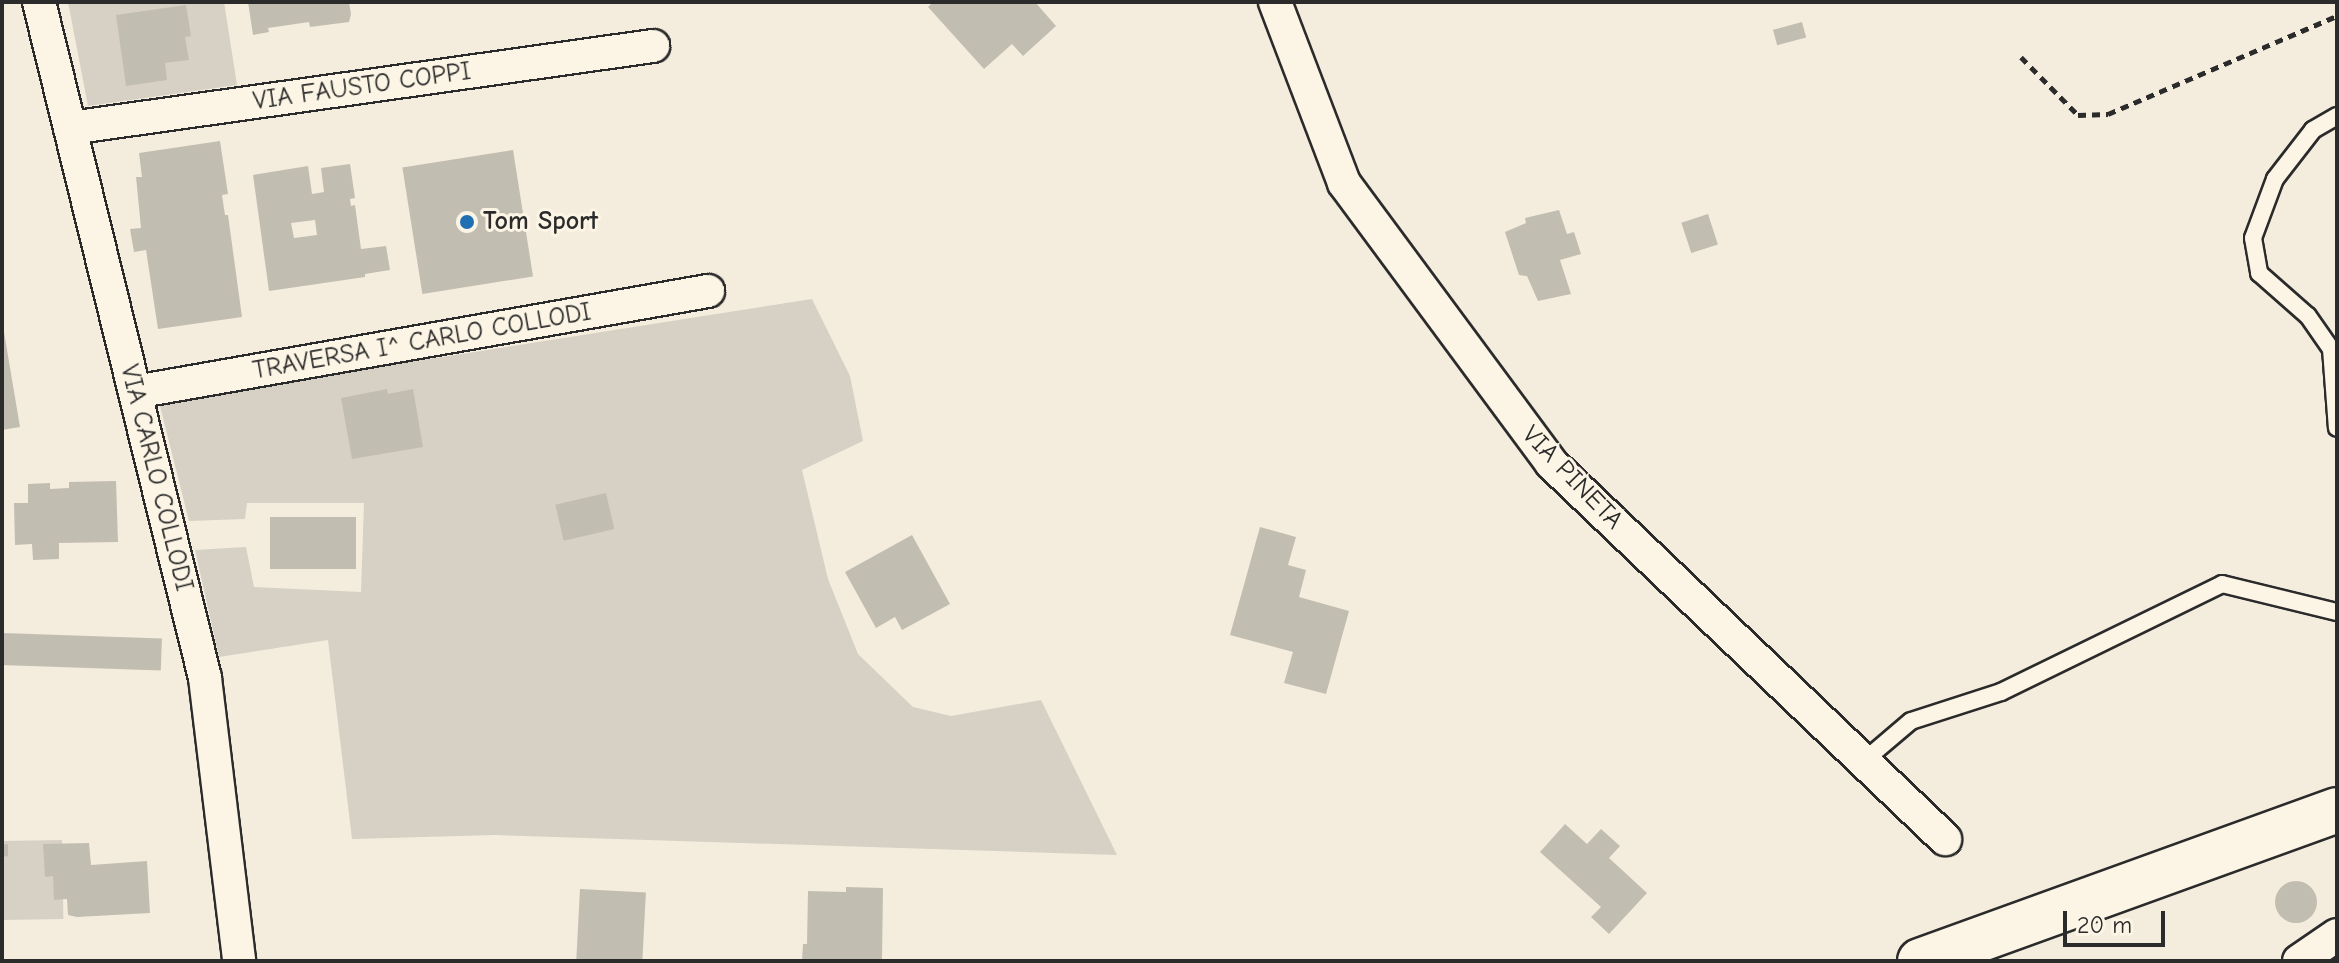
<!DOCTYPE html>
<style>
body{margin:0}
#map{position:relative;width:2339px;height:963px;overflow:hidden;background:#f4edde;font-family:"Comic Neue",sans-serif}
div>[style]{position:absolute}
.green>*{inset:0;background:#d6d1c4;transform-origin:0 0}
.building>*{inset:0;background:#c2bdb1;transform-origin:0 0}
.round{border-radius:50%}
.path>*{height:5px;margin-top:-2.5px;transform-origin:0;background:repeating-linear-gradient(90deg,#2b2b2b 0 8px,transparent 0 14px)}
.roads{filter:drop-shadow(2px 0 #2b2b2b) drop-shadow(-2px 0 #2b2b2b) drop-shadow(0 2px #2b2b2b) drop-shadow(0 -2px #2b2b2b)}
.lane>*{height:16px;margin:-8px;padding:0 8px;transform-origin:8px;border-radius:8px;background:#fcf5e5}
.street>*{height:32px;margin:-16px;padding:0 16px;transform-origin:16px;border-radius:16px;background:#fcf5e5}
.primary>*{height:44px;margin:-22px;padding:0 22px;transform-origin:22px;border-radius:22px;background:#fcf5e5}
.dots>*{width:22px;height:22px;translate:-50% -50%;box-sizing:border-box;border:4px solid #fcf5e5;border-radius:50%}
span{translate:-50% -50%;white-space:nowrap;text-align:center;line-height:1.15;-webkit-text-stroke:6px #fcf5e5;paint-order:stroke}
.street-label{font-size:26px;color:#2b2b2b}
.poi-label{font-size:26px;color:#2b2b2b;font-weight:700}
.left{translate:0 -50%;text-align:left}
.frame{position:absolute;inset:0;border:4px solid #2b2b2b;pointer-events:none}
.scale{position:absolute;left:2063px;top:911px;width:102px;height:36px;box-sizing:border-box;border:4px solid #2b2b2b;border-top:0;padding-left:10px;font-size:24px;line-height:28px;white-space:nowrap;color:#2b2b2b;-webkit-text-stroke:6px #fcf5e5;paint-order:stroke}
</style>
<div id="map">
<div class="green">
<div style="clip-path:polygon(68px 2px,224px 2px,237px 85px,88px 106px)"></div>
<div style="clip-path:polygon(812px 299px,850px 376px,863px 441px,802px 470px,828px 579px,858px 654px,913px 707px,951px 716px,1041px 700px,1117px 855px,495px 835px,352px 839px,328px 640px,219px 657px,195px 550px,246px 547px,254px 587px,361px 592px,364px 503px,247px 503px,245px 519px,189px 521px,157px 394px,436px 358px)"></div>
<div style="left:62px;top:840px;width:79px;height:60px;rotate:89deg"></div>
</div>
<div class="building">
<div style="clip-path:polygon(248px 2px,349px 2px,351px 14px,349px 22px,310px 27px,309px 22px,268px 28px,269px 32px,253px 35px)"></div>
<div style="clip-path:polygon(933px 2px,1035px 2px,1056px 26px,1023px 56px,1012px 44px,984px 69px,928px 7px)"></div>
<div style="clip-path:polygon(186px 5px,191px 36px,185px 37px,189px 60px,165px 63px,167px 80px,126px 86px,116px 15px)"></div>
<div style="left:1802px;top:22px;width:16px;height:30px;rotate:75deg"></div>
<div style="clip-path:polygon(220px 141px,228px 194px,222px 195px,225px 215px,228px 215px,242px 317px,158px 329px,146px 250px,134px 252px,130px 229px,141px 228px,136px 177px,142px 177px,139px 153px)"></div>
<div style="left:513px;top:150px;width:128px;height:112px;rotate:81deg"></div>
<div style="clip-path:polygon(evenodd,350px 164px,355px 198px,350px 199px,351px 206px,355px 205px,361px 249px,386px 246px,390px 270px,365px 274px,365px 277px,269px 291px,253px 175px,308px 166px,312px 194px,324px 192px,321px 168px,350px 164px,315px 220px,317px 235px,294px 238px,291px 223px,315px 220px)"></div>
<div style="clip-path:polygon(1559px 210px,1567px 234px,1574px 232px,1581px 254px,1560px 260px,1571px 294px,1538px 301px,1527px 276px,1519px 275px,1505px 232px,1526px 223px,1525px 218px)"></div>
<div style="left:1708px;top:214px;width:32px;height:28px;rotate:72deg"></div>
<div style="clip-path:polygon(2px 320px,20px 427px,2px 430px)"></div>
<div style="clip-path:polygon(387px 389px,388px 394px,413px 389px,423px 447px,352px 459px,341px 398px)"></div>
<div style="clip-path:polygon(116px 481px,118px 542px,59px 543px,59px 559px,33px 560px,32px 544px,15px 545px,14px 503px,28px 503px,28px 484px,50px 483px,50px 489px,69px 488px,69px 482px)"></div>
<div style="left:606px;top:493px;width:37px;height:52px;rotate:77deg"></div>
<div style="left:270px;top:517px;width:86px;height:52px"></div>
<div style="clip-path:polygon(1260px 527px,1296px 537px,1288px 565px,1306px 570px,1299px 597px,1349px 611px,1326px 694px,1284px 683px,1293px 652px,1230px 635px)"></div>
<div style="clip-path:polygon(912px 535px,950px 604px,902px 630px,895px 617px,876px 628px,845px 572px)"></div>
<div style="left:2px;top:633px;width:160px;height:32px;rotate:2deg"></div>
<div style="clip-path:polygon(1565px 824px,1587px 844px,1601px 829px,1620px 846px,1609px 858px,1647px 893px,1609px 934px,1591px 917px,1601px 907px,1540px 852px)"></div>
<div style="clip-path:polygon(89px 843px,91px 865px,147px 861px,150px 913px,77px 917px,68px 915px,67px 899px,54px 900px,53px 876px,45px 877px,43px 844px)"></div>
<div style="clip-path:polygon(8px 844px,8px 856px,2px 857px,2px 845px)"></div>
<div class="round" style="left:2275px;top:881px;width:42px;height:42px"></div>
<div style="clip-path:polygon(846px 887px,883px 888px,882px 961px,802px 961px,803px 944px,807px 944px,808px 891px,846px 892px)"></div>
<div style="left:580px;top:889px;width:66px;height:72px;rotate:3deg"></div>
</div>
<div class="path">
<div style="left:2021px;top:57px;width:81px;rotate:45.5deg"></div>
<div style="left:2078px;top:115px;width:30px;rotate:-2deg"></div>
<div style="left:2108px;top:114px;width:249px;rotate:-23.2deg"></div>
</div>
<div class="roads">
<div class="lane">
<div style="left:2337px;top:116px;width:28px;rotate:150deg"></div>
<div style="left:2313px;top:130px;width:62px;rotate:127.8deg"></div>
<div style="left:2275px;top:179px;width:63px;rotate:110.4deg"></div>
<div style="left:2253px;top:238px;width:36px;rotate:80deg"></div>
<div style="left:2259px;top:273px;width:65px;rotate:41.3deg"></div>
<div style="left:2308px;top:316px;width:40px;rotate:55.1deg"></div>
<div style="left:2331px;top:349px;width:79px;rotate:85.7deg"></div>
<div style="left:1865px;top:760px;width:60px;rotate:-40.3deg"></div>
<div style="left:1911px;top:721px;width:95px;rotate:-17.9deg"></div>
<div style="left:2001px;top:692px;width:246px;rotate:-26deg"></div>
<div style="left:2222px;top:584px;width:118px;rotate:13.7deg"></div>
</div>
<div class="street">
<div style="left:39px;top:2px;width:696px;rotate:76.2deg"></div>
<div style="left:205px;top:678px;width:285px;rotate:83.1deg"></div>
<div style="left:1275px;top:2px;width:194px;rotate:69.1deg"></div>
<div style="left:1344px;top:183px;width:348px;rotate:53.5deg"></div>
<div style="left:1551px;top:463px;width:545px;rotate:43.66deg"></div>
<div style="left:70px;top:128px;width:589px;rotate:-8.01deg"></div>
<div style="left:135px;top:392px;width:582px;rotate:-10deg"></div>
<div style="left:2299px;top:961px;width:46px;rotate:-34.4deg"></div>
</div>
<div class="primary">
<div style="left:1920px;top:961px;width:443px;rotate:-19.9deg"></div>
</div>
</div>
<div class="dots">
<div style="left:467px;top:222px;background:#1f6fb2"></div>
</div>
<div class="street-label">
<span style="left:362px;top:87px;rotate:-8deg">VIA FAUSTO COPPI</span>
<span style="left:422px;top:342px;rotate:-10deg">TRAVERSA I^ CARLO COLLODI</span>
<span style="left:156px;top:478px;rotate:76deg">VIA CARLO COLLODI</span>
<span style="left:1572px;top:478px;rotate:46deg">VIA PINETA</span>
</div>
<div class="poi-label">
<span class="left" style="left:483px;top:222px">Tom Sport</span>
</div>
<div class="frame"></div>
<div class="scale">20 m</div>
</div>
